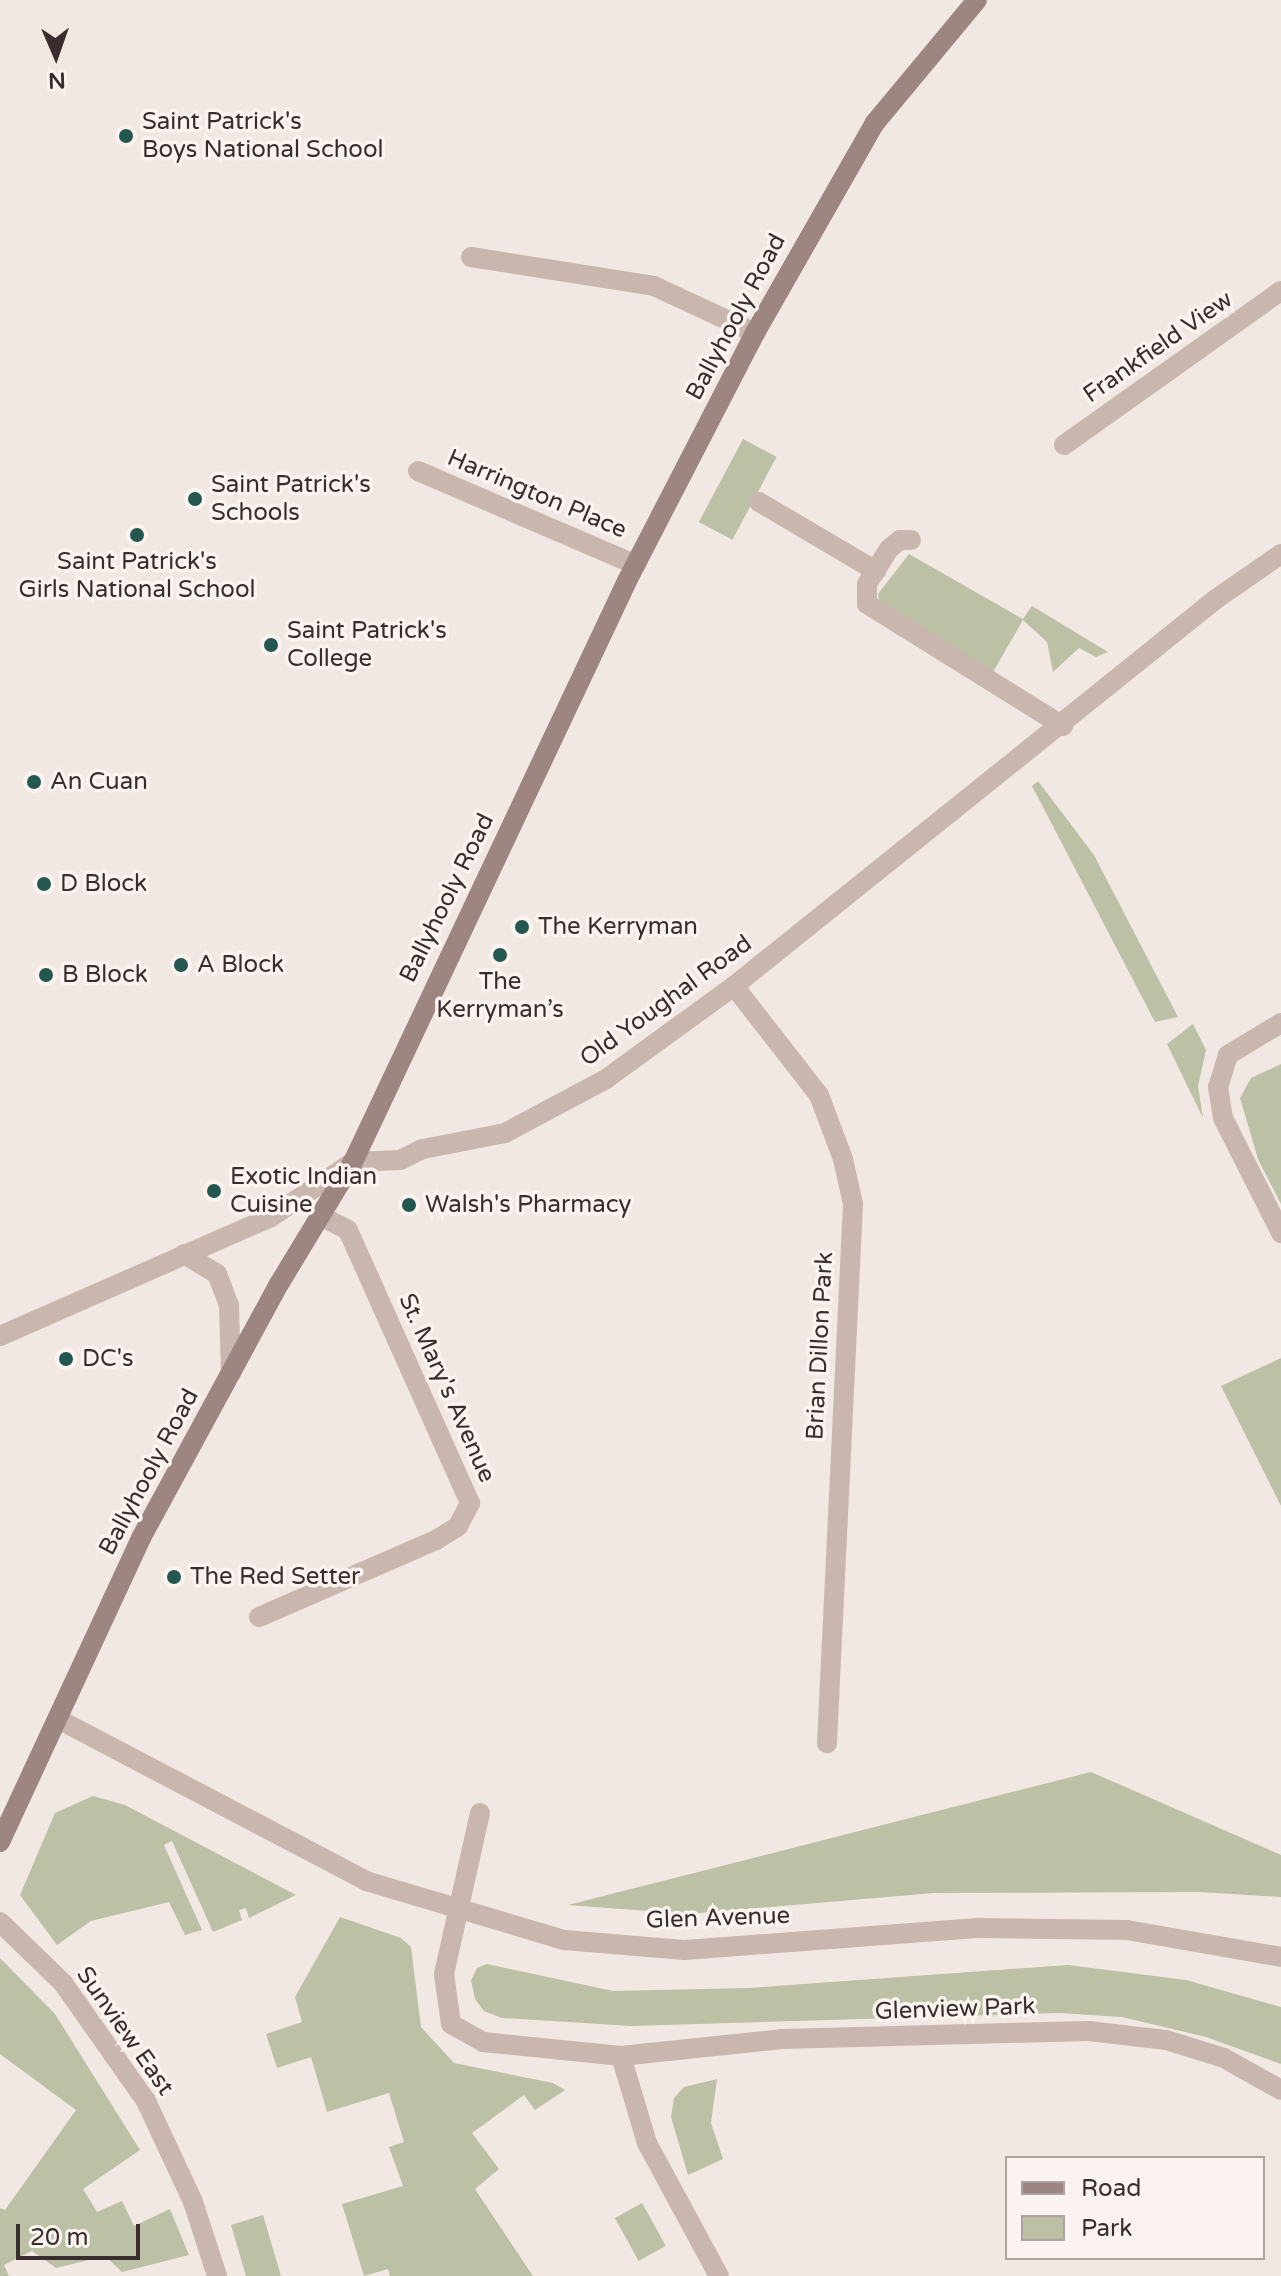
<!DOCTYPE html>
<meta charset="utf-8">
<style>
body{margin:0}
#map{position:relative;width:1281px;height:2276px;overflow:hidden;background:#f2e8e3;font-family:"Varela Round",sans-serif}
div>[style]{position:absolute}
.green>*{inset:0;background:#bcc0a4;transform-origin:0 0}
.minor>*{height:20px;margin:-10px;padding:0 10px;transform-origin:10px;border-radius:10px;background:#c9b6af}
.tertiary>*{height:20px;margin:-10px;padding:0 10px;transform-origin:10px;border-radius:10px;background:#c9b6af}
.secondary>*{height:20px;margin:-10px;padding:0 10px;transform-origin:10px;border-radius:10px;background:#9d8681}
.dots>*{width:22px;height:22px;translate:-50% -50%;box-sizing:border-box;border:4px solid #faf3ef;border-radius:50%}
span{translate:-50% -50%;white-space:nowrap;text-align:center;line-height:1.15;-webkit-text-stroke:7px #faf3ef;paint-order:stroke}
.poi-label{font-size:24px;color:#392e2d}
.left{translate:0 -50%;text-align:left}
.street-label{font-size:24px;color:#392e2d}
.legend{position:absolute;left:1005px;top:2156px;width:260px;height:104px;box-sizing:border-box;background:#faf3ef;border:2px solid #ada4a1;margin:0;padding:10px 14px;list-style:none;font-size:24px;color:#392e2d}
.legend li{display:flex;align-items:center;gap:16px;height:40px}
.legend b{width:40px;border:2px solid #ada4a1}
.north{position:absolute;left:16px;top:16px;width:80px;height:80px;-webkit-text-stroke:6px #faf3ef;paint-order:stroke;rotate:178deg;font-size:22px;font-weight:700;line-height:32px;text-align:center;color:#392e2d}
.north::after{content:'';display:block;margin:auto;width:28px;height:36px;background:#392e2d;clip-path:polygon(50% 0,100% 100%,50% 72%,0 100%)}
.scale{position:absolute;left:16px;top:2224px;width:124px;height:36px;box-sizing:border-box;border:4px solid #392e2d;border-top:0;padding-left:10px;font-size:24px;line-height:28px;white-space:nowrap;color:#392e2d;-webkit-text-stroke:6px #faf3ef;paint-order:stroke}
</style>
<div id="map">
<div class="green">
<div style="left:743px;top:439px;width:38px;height:94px;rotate:28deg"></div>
<div style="clip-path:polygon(909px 554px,1023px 619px,1032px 606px,1108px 652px,1096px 657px,1079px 648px,1053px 672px,1047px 642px,1023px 620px,993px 672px,879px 601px,878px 594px)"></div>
<div style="clip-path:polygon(1038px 781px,1094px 855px,1178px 1017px,1155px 1022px,1032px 786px)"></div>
<div style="clip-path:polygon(1193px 1024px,1206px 1050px,1198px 1086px,1203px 1118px,1167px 1044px)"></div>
<div style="clip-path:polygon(1281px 1064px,1281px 1204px,1258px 1159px,1240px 1098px,1251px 1078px)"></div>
<div style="clip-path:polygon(1281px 1358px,1281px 1506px,1221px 1386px)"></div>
<div style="clip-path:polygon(1091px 1772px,1281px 1855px,1281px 1897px,1200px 1892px,934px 1893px,688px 1914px,568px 1905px)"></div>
<div style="clip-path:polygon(93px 1796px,125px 1805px,296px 1895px,249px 1918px,246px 1908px,239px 1910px,242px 1920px,213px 1932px,172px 1841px,164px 1845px,202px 1930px,185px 1935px,169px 1902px,91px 1921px,57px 1945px,20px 1895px,55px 1813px)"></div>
<div style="clip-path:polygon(340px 1917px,401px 1938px,411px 1947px,421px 2027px,454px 2063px,553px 2083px,565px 2090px,535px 2110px,524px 2095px,472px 2133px,499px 2169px,475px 2189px,533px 2276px,390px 2276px,388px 2269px,364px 2276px,342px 2204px,403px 2186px,389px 2147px,404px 2142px,389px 2093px,327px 2112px,311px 2057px,277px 2068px,266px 2034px,302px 2022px,295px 1997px)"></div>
<div style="clip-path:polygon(0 1958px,55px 2014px,140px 2150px,83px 2189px,97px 2212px,122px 2201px,134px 2226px,170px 2209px,189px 2255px,122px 2272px,105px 2256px,56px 2268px,32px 2251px,4px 2265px,9px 2276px,0 2276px,0 2208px,5px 2210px,76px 2110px,0 2054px)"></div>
<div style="clip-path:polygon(487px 1964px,613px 1991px,749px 1988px,1068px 1965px,1186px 1980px,1281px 2007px,1281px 2064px,1206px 2037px,1122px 2017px,1060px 2013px,631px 2026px,502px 2018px,484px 2011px,475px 1999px,471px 1980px,477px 1968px)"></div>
<div style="clip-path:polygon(717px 2079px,711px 2123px,723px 2159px,688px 2175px,671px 2117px,674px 2098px,684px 2087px)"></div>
<div style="left:642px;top:2203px;width:49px;height:31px;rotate:61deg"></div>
<div style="clip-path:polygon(263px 2215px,281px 2276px,246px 2276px,231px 2225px)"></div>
</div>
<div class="minor">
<div style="left:471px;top:257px;width:185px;rotate:9deg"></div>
<div style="left:654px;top:286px;width:111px;rotate:25deg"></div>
<div style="left:1064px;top:445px;width:266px;rotate:-35.4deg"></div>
<div style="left:418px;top:471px;width:237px;rotate:23.3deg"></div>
<div style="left:759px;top:502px;width:136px;rotate:30.5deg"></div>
<div style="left:911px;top:540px;width:11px;rotate:180deg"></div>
<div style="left:900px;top:540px;width:14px;rotate:141deg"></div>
<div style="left:889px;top:549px;width:41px;rotate:122.2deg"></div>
<div style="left:867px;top:584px;width:20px;rotate:90deg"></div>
<div style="left:867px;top:604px;width:231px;rotate:31.9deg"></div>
<div style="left:734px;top:986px;width:138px;rotate:52.1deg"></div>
<div style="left:819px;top:1095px;width:68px;rotate:69.4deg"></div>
<div style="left:843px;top:1159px;width:46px;rotate:77.5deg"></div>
<div style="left:853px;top:1204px;width:540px;rotate:92.76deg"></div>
<div style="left:1281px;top:1023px;width:62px;rotate:148.9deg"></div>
<div style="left:1228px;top:1055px;width:34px;rotate:107deg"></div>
<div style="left:1218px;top:1087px;width:31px;rotate:81deg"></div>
<div style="left:1223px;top:1118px;width:129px;rotate:63.2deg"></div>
<div style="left:259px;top:1617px;width:193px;rotate:-23.5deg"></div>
<div style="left:436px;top:1540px;width:26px;rotate:-32deg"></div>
<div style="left:458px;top:1526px;width:26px;rotate:-62deg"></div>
<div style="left:470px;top:1503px;width:299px;rotate:-114.1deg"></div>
<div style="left:348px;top:1230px;width:31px;rotate:-153deg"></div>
<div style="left:480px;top:1813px;width:165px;rotate:102.6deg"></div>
<div style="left:444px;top:1974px;width:50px;rotate:82deg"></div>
<div style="left:451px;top:2024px;width:37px;rotate:29deg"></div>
<div style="left:483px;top:2042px;width:139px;rotate:5.8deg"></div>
<div style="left:621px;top:2056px;width:91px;rotate:73.4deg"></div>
<div style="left:647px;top:2143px;width:151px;rotate:61.6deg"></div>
<div style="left:0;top:1922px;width:88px;rotate:44.1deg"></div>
<div style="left:63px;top:1983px;width:144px;rotate:54.9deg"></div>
<div style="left:146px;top:2101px;width:111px;rotate:65deg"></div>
<div style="left:193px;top:2202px;width:78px;rotate:72deg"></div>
<div style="left:621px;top:2056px;width:162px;rotate:-6deg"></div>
<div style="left:782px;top:2039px;width:307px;rotate:-1.5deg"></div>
<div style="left:1089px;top:2031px;width:78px;rotate:6.7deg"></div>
<div style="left:1166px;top:2040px;width:61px;rotate:17.2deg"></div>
<div style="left:1224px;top:2058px;width:65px;rotate:29.3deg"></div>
</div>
<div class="tertiary">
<div style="left:184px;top:1254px;width:39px;rotate:31deg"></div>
<div style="left:217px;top:1274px;width:34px;rotate:69deg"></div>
<div style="left:229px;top:1306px;width:67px;rotate:88.3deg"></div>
<div style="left:0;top:1336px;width:296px;rotate:-23.7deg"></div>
<div style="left:271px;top:1217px;width:99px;rotate:-33.9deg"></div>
<div style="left:353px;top:1162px;width:47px;rotate:-2.4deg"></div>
<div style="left:400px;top:1160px;width:25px;rotate:-26deg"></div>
<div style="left:423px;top:1149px;width:84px;rotate:-11deg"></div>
<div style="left:505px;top:1133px;width:115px;rotate:-28.1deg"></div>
<div style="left:606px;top:1079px;width:158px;rotate:-36deg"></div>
<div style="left:734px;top:986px;width:618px;rotate:-38.76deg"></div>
<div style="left:1216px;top:599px;width:79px;rotate:-34.7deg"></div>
<div style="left:58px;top:1719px;width:348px;rotate:27.7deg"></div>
<div style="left:366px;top:1881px;width:207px;rotate:16.6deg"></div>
<div style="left:564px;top:1940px;width:121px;rotate:4.7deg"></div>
<div style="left:685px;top:1950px;width:296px;rotate:-4.3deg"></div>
<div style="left:980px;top:1928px;width:147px;rotate:0.8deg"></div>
<div style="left:1127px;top:1930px;width:156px;rotate:9.9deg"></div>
</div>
<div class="secondary">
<div style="left:0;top:1842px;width:335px;rotate:-65.1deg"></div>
<div style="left:141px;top:1538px;width:289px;rotate:-61.5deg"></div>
<div style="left:279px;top:1284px;width:143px;rotate:-58.8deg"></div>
<div style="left:353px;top:1162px;width:645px;rotate:-64.75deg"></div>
<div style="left:628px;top:579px;width:277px;rotate:-62.7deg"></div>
<div style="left:755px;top:333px;width:241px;rotate:-60.3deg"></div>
<div style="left:874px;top:124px;width:161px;rotate:-50.3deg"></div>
</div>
<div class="dots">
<div style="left:126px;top:136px;background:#255751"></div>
<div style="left:195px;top:499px;background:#255751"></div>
<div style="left:137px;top:535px;background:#255751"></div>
<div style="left:271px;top:645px;background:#255751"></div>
<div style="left:34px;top:782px;background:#255751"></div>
<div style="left:44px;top:884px;background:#255751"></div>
<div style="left:522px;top:927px;background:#255751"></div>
<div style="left:500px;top:955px;background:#255751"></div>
<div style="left:181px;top:965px;background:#255751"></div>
<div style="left:46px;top:975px;background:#255751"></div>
<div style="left:214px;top:1191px;background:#255751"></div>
<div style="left:409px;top:1205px;background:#255751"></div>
<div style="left:66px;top:1359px;background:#255751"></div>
<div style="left:174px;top:1577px;background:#255751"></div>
</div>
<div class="poi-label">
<span class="left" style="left:142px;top:136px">Saint Patrick's<br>Boys National School</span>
<span class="left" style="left:211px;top:499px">Saint Patrick's<br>Schools</span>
<span style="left:137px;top:576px">Saint Patrick's<br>Girls National School</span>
<span class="left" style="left:287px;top:645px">Saint Patrick's<br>College</span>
<span class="left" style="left:50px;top:782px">An Cuan</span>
<span class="left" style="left:60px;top:884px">D Block</span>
<span class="left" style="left:538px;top:927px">The Kerryman</span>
<span class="left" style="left:197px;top:965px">A Block</span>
<span class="left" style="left:62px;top:975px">B Block</span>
<span style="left:500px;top:996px">The<br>Kerryman’s</span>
<span class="left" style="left:230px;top:1191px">Exotic Indian<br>Cuisine</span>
<span class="left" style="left:425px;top:1205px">Walsh's Pharmacy</span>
<span class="left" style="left:82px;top:1359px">DC's</span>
<span class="left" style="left:190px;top:1577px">The Red Setter</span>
</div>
<div class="street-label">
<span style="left:736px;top:317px;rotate:-62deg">Ballyhooly Road</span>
<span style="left:1158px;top:347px;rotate:-35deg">Frankfield View</span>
<span style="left:537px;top:494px;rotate:23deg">Harrington Place</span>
<span style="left:447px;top:898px;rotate:-64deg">Ballyhooly Road</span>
<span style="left:666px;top:1001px;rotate:-36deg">Old Youghal Road</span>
<span style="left:820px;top:1346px;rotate:-87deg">Brian Dillon Park</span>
<span style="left:447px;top:1388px;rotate:66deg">St. Mary's Avenue</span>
<span style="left:149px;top:1472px;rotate:-62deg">Ballyhooly Road</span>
<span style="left:718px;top:1918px;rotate:-2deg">Glen Avenue</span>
<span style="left:955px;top:2009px;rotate:-2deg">Glenview Park</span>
<span style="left:125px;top:2031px;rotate:55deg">Sunview East</span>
</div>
<ul class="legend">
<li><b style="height:10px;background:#9d8681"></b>Road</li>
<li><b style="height:22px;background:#bcc0a4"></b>Park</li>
</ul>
<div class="north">N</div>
<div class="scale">20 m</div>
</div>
